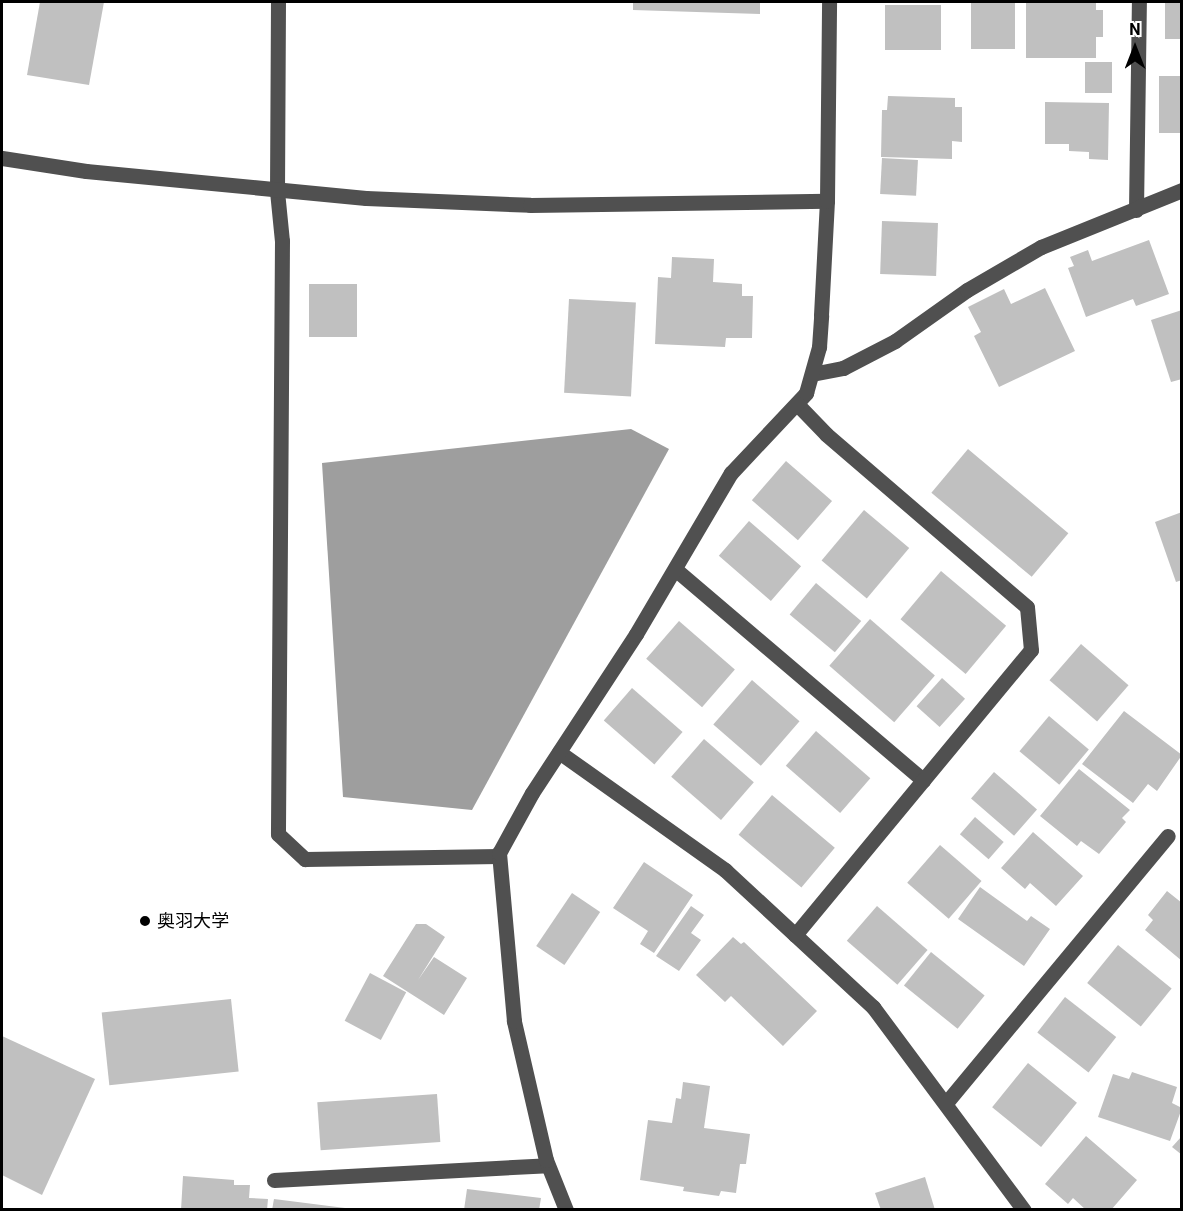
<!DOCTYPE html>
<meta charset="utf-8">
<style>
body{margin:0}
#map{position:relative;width:1183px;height:1211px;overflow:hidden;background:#fff;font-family:Roboto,"Noto Sans JP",sans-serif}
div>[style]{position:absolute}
.water>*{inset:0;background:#9e9e9e}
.building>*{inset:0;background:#c0c0c0;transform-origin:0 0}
.minor>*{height:15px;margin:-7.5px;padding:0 7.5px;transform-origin:7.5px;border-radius:7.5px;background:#505050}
.dots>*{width:16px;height:16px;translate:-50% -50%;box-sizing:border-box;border:3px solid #fff;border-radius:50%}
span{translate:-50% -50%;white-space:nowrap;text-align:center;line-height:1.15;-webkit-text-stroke:4.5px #fff;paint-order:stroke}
.poi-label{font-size:18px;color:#000}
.left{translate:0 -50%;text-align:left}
.frame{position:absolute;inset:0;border:3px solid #000;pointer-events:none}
.north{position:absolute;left:1105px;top:18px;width:60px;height:60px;-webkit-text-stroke:4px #fff;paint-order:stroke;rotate:0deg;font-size:16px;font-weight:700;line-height:24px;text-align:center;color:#000}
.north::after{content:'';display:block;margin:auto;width:21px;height:27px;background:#000;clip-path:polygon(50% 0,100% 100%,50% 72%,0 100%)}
</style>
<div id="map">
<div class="water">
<div style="clip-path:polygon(631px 429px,669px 449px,472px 810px,343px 797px,322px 463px)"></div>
</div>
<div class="building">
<div style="clip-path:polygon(40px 2px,104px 2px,89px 85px,27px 75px)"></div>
<div style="clip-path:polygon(633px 2px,760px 2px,760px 14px,633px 10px)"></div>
<div style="clip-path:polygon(1026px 2px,1096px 2px,1096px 10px,1103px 10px,1103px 37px,1096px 37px,1096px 58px,1026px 58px)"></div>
<div style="left:1165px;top:2px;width:17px;height:37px"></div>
<div style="left:971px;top:3px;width:44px;height:46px"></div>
<div style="left:885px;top:5px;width:56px;height:45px"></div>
<div style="left:1085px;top:62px;width:27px;height:31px"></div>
<div style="left:1159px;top:76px;width:23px;height:57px"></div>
<div style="clip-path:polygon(888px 96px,955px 98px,955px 107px,962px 107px,962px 142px,952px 141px,952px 159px,881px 157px,882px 110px,887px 110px)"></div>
<div style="clip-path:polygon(1045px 102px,1109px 103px,1108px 160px,1089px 159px,1089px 152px,1069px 151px,1069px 144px,1045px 144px)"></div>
<div style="left:882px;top:158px;width:36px;height:36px;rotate:3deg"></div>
<div style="left:882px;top:221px;width:56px;height:53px;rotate:2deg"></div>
<div style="clip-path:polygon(1149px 240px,1169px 294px,1136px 306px,1133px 299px,1086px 317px,1068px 268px,1074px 266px,1070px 257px,1088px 250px,1092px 261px)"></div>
<div style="clip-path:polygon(672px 257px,714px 259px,713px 282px,742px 284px,742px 296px,753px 296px,752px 338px,726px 338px,725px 347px,655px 344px,658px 277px,671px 278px)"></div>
<div style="left:309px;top:284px;width:48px;height:53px"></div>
<div style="clip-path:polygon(1045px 288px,1075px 351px,999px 387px,974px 336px,981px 332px,968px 307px,1004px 289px,1011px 304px)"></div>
<div style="left:569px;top:299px;width:67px;height:94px;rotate:3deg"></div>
<div style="clip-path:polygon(1182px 310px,1182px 379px,1171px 382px,1151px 320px)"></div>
<div style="left:968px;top:449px;width:131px;height:57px;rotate:40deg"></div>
<div style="left:786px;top:461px;width:61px;height:52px;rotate:41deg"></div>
<div style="left:864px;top:510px;width:59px;height:66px;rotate:40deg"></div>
<div style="clip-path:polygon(1182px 512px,1182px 580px,1176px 582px,1155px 522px)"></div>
<div style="left:749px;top:521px;width:69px;height:46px;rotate:41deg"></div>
<div style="left:941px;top:571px;width:85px;height:63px;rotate:40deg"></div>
<div style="left:816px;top:583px;width:59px;height:41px;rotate:40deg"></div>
<div style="left:870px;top:619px;width:86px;height:62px;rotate:41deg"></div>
<div style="left:679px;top:621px;width:74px;height:50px;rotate:41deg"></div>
<div style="left:1081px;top:644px;width:63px;height:48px;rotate:41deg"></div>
<div style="left:942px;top:678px;width:31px;height:38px;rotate:42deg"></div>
<div style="left:752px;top:680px;width:63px;height:59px;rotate:41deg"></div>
<div style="left:632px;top:688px;width:67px;height:43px;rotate:41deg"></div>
<div style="clip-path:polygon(1124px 711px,1182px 755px,1157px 791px,1148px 784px,1133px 803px,1082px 764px)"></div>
<div style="left:1049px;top:716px;width:52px;height:46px;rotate:40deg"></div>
<div style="left:816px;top:731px;width:72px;height:46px;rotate:41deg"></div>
<div style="left:704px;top:739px;width:66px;height:50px;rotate:41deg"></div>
<div style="clip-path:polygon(1079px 769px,1130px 810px,1122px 818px,1126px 822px,1099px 854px,1081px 841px,1077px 846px,1040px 816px)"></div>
<div style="left:994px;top:772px;width:57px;height:35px;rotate:41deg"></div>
<div style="left:772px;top:795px;width:82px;height:52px;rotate:40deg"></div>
<div style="left:975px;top:817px;width:38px;height:23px;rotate:41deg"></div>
<div style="clip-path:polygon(1033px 832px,1083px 876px,1056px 906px,1030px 883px,1025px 889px,1001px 868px)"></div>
<div style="left:940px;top:845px;width:55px;height:50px;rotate:41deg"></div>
<div style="clip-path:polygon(644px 862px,693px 895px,654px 953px,640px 944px,648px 931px,613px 908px)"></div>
<div style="clip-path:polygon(980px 887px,1027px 921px,1031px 916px,1050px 929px,1024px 966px,958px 919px)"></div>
<div style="clip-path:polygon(1167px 891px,1182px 903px,1182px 961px,1145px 930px,1153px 920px,1148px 915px)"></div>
<div style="left:572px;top:893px;width:34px;height:64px;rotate:34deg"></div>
<div style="clip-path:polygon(691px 906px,704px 915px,691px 933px,701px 940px,679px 971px,656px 956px)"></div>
<div style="left:877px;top:906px;width:67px;height:46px;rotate:41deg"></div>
<div style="clip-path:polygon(416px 924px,426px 924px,445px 937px,418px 980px,434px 957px,467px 978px,444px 1015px,383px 976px)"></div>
<div style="clip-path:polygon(733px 937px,741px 944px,744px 942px,817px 1011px,783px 1046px,731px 996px,725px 1002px,696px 975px)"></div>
<div style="left:1118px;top:945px;width:69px;height:49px;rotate:39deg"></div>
<div style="left:931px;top:952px;width:69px;height:43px;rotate:39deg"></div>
<div style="left:370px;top:973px;width:41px;height:54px;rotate:28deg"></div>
<div style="left:1065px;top:997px;width:65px;height:45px;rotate:38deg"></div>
<div style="left:231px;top:999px;width:73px;height:130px;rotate:84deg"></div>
<div style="clip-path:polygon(2px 1036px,95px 1079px,42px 1195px,2px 1175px)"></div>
<div style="left:1028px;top:1063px;width:63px;height:57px;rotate:39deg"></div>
<div style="clip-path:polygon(1132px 1072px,1177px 1087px,1172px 1103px,1182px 1108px,1170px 1141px,1098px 1117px,1113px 1074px,1129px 1079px)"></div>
<div style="clip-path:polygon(683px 1082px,710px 1086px,704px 1128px,750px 1134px,746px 1164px,740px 1164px,736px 1193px,721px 1191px,719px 1196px,683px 1191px,684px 1187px,640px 1180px,648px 1120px,672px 1123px,676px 1098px,681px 1099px)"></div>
<div style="left:437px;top:1094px;width:48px;height:120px;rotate:86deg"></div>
<div style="clip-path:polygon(1086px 1136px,1137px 1180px,1111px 1210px,1086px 1210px,1073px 1198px,1068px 1204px,1045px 1184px)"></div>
<div style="clip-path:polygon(1182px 1136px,1182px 1155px,1172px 1147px)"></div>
<div style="clip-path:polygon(183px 1176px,234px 1180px,234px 1185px,250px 1185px,249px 1198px,268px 1199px,267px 1210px,181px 1210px)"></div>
<div style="clip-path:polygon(925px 1177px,935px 1210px,881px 1210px,875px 1193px)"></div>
<div style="clip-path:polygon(467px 1189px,541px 1198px,539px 1210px,464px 1210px)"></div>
<div style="clip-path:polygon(274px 1199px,345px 1208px,345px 1210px,272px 1210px)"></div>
</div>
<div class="minor">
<div style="left:278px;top:2px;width:189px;rotate:90.3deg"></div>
<div style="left:277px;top:191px;width:50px;rotate:84.3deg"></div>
<div style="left:282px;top:241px;width:593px;rotate:90.39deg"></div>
<div style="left:278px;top:834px;width:37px;rotate:43deg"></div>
<div style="left:305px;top:859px;width:194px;rotate:-0.9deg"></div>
<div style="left:2px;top:158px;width:85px;rotate:8.8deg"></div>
<div style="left:86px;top:171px;width:281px;rotate:5.5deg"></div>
<div style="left:366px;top:198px;width:164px;rotate:2.4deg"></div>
<div style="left:530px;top:205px;width:297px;rotate:-0.8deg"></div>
<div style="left:1136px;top:210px;width:208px;rotate:-89.2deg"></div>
<div style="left:812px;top:374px;width:32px;rotate:-11deg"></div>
<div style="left:843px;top:368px;width:59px;rotate:-27.4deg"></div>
<div style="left:895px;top:341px;width:88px;rotate:-35.3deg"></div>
<div style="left:967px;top:290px;width:86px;rotate:-30.2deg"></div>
<div style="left:1041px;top:247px;width:152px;rotate:-22deg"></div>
<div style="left:675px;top:569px;width:326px;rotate:40.4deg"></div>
<div style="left:559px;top:752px;width:204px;rotate:35.4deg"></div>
<div style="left:725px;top:870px;width:202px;rotate:42.8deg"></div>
<div style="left:873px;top:1007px;width:253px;rotate:53.4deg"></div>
<div style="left:795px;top:935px;width:370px;rotate:-50.4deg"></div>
<div style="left:1031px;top:650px;width:43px;rotate:-95.3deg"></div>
<div style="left:1027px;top:607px;width:265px;rotate:-139.3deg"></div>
<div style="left:826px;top:434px;width:40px;rotate:-134deg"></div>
<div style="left:946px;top:1103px;width:347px;rotate:-50.3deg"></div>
<div style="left:274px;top:1180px;width:274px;rotate:-3.1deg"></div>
<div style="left:566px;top:1210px;width:54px;rotate:-111.8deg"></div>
<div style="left:546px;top:1160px;width:143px;rotate:-103deg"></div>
<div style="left:514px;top:1021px;width:169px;rotate:-95.1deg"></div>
<div style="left:499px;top:853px;width:68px;rotate:-61.2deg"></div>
<div style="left:532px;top:793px;width:190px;rotate:-56.8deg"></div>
<div style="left:636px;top:634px;width:187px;rotate:-59.5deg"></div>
<div style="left:731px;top:473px;width:110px;rotate:-46.8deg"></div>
<div style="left:806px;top:393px;width:48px;rotate:-74.2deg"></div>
<div style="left:819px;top:347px;width:32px;rotate:-86deg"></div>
<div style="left:821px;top:315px;width:114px;rotate:-87deg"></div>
<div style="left:827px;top:201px;width:199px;rotate:-89.4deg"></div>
</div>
<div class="dots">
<div style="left:145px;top:921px;background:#000"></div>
</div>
<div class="poi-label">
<span class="left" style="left:157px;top:921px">奥羽大学</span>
</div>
<div class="frame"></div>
<div class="north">N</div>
</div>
